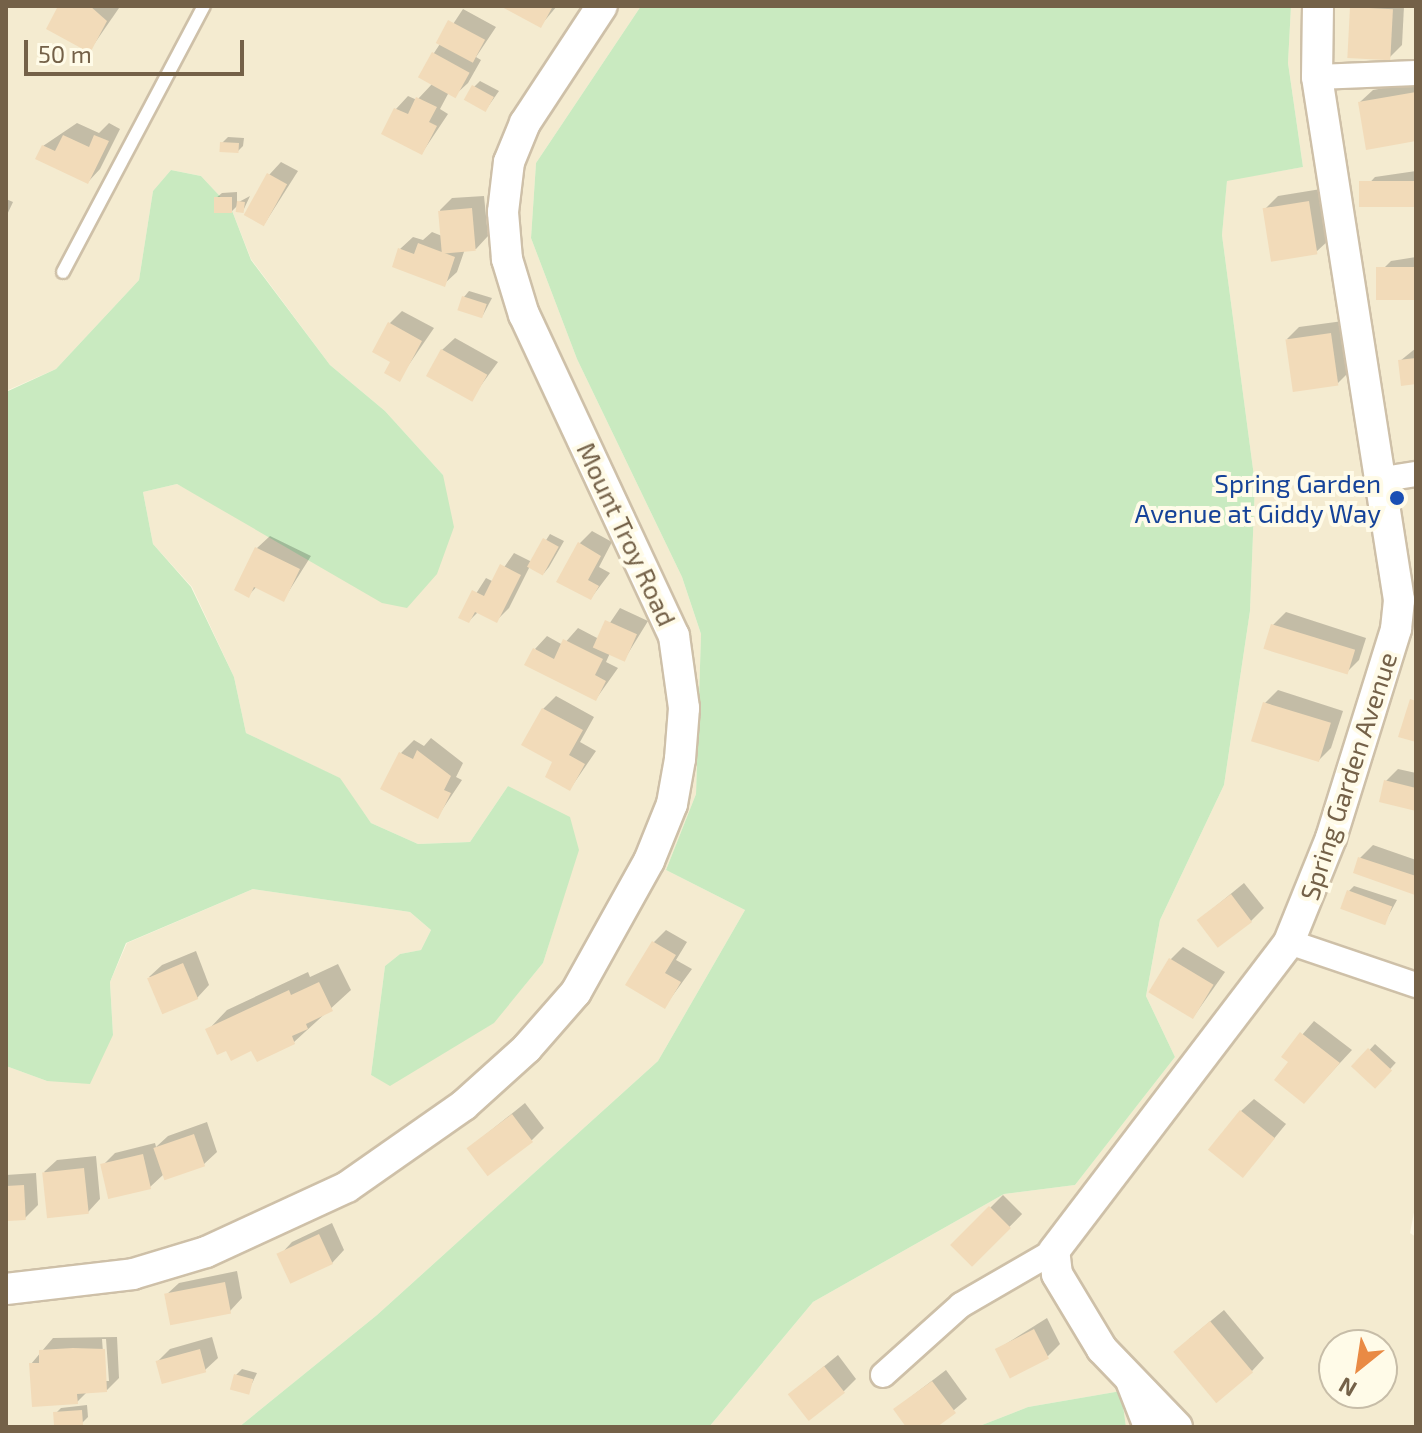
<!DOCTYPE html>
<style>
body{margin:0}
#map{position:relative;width:1422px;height:1433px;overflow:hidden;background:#fdf7e2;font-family:"Exo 2",sans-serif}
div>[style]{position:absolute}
.residential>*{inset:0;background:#f4ebd0}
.green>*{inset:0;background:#c9eac0}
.shadow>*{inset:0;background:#0003;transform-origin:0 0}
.building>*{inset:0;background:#f2dbb9;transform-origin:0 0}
.roads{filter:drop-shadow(2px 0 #cec0a8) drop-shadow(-2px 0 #cec0a8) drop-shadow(0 2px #cec0a8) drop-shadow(0 -2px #cec0a8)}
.service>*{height:12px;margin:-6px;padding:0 6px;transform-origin:6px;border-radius:6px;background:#fff}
.minor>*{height:24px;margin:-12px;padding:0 12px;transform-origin:12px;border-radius:12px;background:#fff}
.tertiary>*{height:30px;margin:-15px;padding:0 15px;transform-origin:15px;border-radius:15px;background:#fff}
.dots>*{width:22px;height:22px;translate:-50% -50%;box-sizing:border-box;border:4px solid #fffbe8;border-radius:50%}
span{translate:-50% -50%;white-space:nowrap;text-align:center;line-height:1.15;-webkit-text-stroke:8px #fffbe8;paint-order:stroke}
.transit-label{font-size:26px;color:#164399}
.right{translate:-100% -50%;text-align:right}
.street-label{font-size:26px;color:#746148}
.frame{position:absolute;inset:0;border:8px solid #746148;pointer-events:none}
.north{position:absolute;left:1318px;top:1329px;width:80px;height:80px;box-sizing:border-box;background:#fffbe8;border:2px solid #c7bda8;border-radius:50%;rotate:210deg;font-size:22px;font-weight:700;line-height:32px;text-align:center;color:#746148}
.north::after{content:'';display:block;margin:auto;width:28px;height:36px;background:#e98a44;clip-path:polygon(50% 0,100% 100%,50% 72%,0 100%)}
.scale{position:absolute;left:24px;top:40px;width:220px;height:36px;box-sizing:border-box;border:4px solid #746148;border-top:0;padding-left:10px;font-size:24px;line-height:28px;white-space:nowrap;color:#746148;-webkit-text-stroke:6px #fffbe8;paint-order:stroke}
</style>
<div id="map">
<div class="residential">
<div style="clip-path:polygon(6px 6px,641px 6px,536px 163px,531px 238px,577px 359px,682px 577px,701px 634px,696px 794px,666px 870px,745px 910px,658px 1061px,377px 1315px,239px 1427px,6px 1427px,6px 1066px,47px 1081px,113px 1035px,110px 982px,127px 943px,253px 889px,410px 912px,431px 930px,421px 950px,400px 954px,385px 966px,371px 1075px,390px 1085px,493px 1023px,543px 963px,578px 850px,508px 786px,470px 842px,418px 844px,371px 823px,339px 778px,246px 733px,234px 677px,192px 587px,153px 544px,143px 492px,177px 484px,214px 504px,443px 475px,385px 411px,330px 365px,251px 259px,231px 208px,201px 176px,171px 170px,153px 191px,139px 280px,56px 369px,6px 391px)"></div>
<div style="clip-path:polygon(evenodd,1291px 6px,1416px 6px,1416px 1202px,1410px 1233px,1416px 1237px,1416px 1427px,1126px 1427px,1121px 1391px,1028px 1407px,977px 1427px,709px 1427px,813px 1302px,1004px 1194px,1075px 1185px,1175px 1057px,1146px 996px,1160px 920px,1224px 785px,1250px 611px,1255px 484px,1222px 235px,1227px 180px,1303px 167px,1288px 63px,1291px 6px,1334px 1345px,1382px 1345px,1382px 1393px,1334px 1393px,1334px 1345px)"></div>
</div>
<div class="green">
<div style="clip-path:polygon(641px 6px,1291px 6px,1288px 63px,1303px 167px,1227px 181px,1222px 235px,1255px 484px,1250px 611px,1224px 785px,1160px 920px,1146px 996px,1175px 1057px,1075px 1185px,1004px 1194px,813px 1302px,709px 1427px,239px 1427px,377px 1315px,658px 1061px,745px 910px,666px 870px,696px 794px,701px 634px,682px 577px,577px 359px,531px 238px,536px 163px)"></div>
<div style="clip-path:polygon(171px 170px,201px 176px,231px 208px,251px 260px,330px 365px,385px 411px,443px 475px,454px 527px,437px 574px,407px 608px,382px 603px,177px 484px,143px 492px,153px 544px,191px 587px,234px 677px,246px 733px,340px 778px,371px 823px,418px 844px,470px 842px,508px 786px,570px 817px,579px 850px,543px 963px,494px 1023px,390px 1086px,371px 1075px,385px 966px,400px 954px,421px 950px,431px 930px,410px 912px,253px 889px,126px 943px,110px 982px,113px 1035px,90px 1084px,47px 1081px,6px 1066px,6px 392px,56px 369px,139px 280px,153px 191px)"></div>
<div style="clip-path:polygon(1121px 1391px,1126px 1427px,977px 1427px,1028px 1407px)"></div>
</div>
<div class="shadow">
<div style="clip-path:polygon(60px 6px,115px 6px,119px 8px,90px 50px)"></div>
<div style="clip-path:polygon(504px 6px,557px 6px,541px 25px)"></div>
<div style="clip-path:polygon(1354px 6px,1404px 6px,1402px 45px,1389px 58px)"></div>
<div style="clip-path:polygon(463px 9px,496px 27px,476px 57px,481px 60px,468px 83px,455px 95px,449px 92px,440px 109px,448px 114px,422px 153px,383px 133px,396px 109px,408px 96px,417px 100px,433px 83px,434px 53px)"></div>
<div style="clip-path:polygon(480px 81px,499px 91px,487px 108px,474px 87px)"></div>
<div style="clip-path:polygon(1416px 82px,1416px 139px,1360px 102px,1373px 90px)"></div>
<div style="clip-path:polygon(77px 123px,99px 133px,109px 123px,120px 129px,100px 169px,88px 182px,43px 146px)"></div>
<div style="clip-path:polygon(228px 137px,244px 138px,243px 146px,238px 151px,222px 143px)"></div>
<div style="clip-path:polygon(281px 162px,298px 171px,265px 223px,269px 175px)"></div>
<div style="clip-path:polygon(1416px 171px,1416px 205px,1363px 190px,1375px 177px)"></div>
<div style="clip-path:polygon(1321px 189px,1329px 240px,1316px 252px,1265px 209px,1278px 196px)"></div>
<div style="clip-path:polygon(237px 192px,237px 203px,250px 196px,243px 211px,239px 204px,232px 211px,216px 198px,222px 193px)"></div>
<div style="clip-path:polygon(484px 196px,488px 236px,476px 249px,465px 249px,457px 272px,444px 284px,400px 249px,413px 237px,423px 240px,432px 232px,442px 236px,440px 210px,452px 198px)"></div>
<div style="clip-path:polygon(6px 199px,13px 202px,6px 217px)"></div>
<div style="clip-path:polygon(1416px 257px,1416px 297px,1378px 274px,1391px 261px)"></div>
<div style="clip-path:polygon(469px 291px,492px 298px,483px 315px,464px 297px)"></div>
<div style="clip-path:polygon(402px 311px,434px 328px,399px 379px,390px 323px)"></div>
<div style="clip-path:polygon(1343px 321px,1350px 371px,1337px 384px,1287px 339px,1299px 327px)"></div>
<div style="clip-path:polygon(455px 338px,498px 362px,471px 399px,442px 350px)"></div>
<div style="clip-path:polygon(1416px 348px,1416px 382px,1400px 361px)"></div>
<div style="clip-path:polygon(592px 531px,612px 542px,599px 567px,610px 573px,591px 598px,579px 544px)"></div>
<div style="clip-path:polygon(550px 534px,564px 541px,549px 567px,544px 573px,530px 566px,509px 608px,496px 621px,478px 612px,469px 621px,461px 617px,486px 578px,494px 582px,514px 553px,532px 562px)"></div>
<div style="clip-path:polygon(270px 536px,311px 556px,284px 599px,257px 586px,249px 595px,257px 548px)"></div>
<div style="clip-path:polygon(620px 608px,648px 621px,624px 660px,610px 653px,606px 662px,618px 668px,596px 699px,535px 649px,547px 636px,563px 645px,578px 628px,599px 639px)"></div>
<div style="clip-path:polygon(1286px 612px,1366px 638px,1359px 660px,1346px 673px,1273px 625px)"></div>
<div style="clip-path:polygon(1278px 690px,1343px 711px,1331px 748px,1318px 761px,1265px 703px)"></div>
<div style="clip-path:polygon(556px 696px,594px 717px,580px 742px,596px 751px,570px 789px,543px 709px)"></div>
<div style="clip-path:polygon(431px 738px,463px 763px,456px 777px,462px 780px,438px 816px,401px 753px,414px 740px,424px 746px)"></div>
<div style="clip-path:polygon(1398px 769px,1416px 773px,1416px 809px,1386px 781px)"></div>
<div style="clip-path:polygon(1373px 845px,1416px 860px,1415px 892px,1360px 858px)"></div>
<div style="clip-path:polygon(1244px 883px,1264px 908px,1251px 921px,1199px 920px)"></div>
<div style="clip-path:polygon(1354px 886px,1397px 900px,1385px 922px,1349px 891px)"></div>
<div style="clip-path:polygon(666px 930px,687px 942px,676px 960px,692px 969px,665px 1006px,654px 942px)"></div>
<div style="clip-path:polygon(1183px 947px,1225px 972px,1194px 1016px,1170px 960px)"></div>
<div style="clip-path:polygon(196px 951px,209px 985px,197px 998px,149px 977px,162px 965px)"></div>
<div style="clip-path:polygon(338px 964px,351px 990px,294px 1042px,227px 1048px,208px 1030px,227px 1010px,308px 972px,310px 977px)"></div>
<div style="clip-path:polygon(1314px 1021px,1352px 1050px,1327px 1077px,1284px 1056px)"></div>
<div style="left:1375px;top:1044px;width:28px;height:31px;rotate:42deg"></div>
<div style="clip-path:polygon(1254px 1099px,1286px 1124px,1244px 1175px,1241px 1111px)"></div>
<div style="clip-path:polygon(525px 1103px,544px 1128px,532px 1140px,469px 1148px)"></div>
<div style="clip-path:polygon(207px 1122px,217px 1152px,204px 1164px,164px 1174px,150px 1187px,102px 1166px,115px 1153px,155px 1143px,156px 1147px,168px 1136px)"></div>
<div style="clip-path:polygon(96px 1156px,100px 1199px,88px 1212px,44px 1172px,57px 1160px)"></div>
<div style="clip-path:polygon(36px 1173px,38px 1205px,25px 1218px,6px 1219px,6px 1175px)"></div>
<div style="left:1003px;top:1195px;width:27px;height:71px;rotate:45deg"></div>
<div style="clip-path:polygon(332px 1223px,344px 1250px,332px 1263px,280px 1255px,292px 1242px)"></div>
<div style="clip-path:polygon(237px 1271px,242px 1298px,230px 1311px,166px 1295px,179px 1283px)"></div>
<div style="clip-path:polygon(1224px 1310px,1264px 1358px,1252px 1371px,1189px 1339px)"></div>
<div style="clip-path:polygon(1047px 1318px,1060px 1344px,1048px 1356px,998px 1349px)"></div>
<div style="clip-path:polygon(evenodd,117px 1337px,119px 1378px,107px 1390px,87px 1392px,77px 1402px,31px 1364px,53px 1338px,117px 1337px,102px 1339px,106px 1339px,109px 1381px,105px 1381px,102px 1339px)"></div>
<div style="clip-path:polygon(212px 1337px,218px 1358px,205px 1370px,158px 1361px,170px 1349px)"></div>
<div style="clip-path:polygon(838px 1355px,856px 1379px,844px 1391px,790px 1394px)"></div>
<div style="clip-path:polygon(242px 1369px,257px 1373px,247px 1394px,236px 1375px)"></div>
<div style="clip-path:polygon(946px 1370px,967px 1399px,934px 1427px,908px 1427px,895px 1409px)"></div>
<div style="clip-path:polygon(87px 1405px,88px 1417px,82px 1423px,55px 1414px,61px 1408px)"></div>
</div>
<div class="building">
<div style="clip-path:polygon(58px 6px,90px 6px,107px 21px,90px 53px,46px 29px)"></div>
<div style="clip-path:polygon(500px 6px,553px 6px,541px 28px)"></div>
<div style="left:1350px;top:7px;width:43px;height:51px;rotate:3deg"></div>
<div style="left:448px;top:20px;width:42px;height:26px;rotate:28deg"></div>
<div style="left:432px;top:52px;width:43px;height:29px;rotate:29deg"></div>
<div style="left:472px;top:85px;width:25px;height:17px;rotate:29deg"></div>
<div style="clip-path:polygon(1416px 92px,1416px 141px,1366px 150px,1358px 102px)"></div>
<div style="clip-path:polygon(416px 97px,437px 107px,429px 122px,437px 126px,422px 155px,381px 134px,394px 108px,408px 114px)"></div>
<div style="clip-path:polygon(63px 135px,89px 147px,94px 135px,109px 141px,88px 184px,35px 159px,42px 145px,55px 151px)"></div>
<div style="left:220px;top:142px;width:19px;height:10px;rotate:3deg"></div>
<div style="left:267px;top:173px;width:23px;height:48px;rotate:29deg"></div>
<div style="left:1416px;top:181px;width:26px;height:57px;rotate:90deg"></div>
<div style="left:232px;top:197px;width:16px;height:18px;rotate:90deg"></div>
<div style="left:237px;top:201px;width:8px;height:11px;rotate:7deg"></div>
<div style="left:1309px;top:201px;width:54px;height:47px;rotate:81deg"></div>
<div style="left:472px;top:208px;width:43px;height:34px;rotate:85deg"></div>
<div style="clip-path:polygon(418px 243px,455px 257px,445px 287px,392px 267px,398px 248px,414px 254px)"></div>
<div style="left:1416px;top:267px;width:33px;height:40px;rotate:90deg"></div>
<div style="left:462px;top:296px;width:26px;height:15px;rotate:18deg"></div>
<div style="clip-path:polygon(388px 322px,422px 341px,400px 382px,384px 373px,390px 362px,372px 352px)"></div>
<div style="left:1331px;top:333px;width:53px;height:46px;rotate:82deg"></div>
<div style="left:441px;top:349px;width:53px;height:31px;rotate:29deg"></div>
<div style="clip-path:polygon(1416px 358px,1416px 384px,1401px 386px,1398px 360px)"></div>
<div style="left:543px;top:538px;width:18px;height:33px;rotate:29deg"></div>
<div style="clip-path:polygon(578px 542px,601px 556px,588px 580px,599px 586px,591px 600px,556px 582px)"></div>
<div style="clip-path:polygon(255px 547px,300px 569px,284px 602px,254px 587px,249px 598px,234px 590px)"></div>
<div style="clip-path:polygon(500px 564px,521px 575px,497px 623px,475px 612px,469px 623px,458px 618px,472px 590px,484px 596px)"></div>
<div style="left:605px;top:620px;width:35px;height:30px;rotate:24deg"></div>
<div style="left:1271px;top:624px;width:88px;height:26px;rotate:17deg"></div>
<div style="clip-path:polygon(563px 639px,603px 659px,595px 675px,606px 681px,596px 701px,524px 665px,533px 648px,554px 659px)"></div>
<div style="clip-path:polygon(1410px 699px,1416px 701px,1416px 742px,1398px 737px)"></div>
<div style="left:1263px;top:702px;width:71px;height:41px;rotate:17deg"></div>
<div style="clip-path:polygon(542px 708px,583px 730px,569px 755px,585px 764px,570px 791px,545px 777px,552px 762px,521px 745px)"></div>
<div style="clip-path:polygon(417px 750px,451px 776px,444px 790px,451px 793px,438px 819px,380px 789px,399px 752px,413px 759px)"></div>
<div style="clip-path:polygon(1384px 780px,1416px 788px,1416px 811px,1379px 802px)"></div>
<div style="clip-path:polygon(1358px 857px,1416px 876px,1415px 895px,1353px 873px)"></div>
<div style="left:1347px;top:890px;width:48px;height:20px;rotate:20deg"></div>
<div style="left:1231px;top:894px;width:35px;height:43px;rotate:53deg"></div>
<div style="clip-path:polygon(652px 941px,676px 955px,665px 973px,681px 982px,665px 1009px,625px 985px)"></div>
<div style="left:1169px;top:958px;width:52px;height:40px;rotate:31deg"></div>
<div style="left:183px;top:963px;width:39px;height:39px;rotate:67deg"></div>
<div style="clip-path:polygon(319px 982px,333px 1011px,306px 1024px,308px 1029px,292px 1036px,295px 1044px,257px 1062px,251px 1051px,231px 1061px,226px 1051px,217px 1055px,205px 1029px,289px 990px,291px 995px)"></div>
<div style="clip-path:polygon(1300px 1032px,1340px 1063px,1304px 1104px,1274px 1080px,1288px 1062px,1281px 1057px)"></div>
<div style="left:1368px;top:1048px;width:33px;height:25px;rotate:43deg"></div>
<div style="left:1240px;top:1110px;width:45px;height:51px;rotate:39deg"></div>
<div style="left:512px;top:1114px;width:35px;height:57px;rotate:53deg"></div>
<div style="left:194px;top:1134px;width:34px;height:43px;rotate:71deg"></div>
<div style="left:143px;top:1154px;width:36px;height:44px;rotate:77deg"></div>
<div style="left:84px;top:1168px;width:46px;height:42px;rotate:84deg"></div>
<div style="left:24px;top:1185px;width:35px;height:18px;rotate:87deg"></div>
<div style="left:989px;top:1206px;width:31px;height:55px;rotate:45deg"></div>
<div style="left:319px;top:1234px;width:33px;height:47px;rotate:65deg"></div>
<div style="left:225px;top:1282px;width:32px;height:62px;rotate:79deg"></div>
<div style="left:1210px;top:1321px;width:67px;height:48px;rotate:50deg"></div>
<div style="left:1034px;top:1329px;width:33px;height:44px;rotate:63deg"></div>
<div style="clip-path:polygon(73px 1348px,105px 1349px,107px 1392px,77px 1394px,78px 1404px,32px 1407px,29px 1363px,39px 1363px,39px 1350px)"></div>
<div style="left:200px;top:1349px;width:24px;height:46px;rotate:75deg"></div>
<div style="left:824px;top:1366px;width:34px;height:46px;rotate:52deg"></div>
<div style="left:234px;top:1374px;width:20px;height:16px;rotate:15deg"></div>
<div style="clip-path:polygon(932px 1381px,956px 1413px,937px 1427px,906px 1427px,893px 1409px)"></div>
<div style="left:82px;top:1410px;width:15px;height:29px;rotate:86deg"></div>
</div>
<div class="roads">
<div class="service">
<div style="left:63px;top:272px;width:301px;rotate:-62.1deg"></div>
</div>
<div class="minor">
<div style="left:1317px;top:77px;width:99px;rotate:-2.3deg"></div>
<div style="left:1378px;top:480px;width:38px;rotate:-9deg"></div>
<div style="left:1289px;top:942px;width:134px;rotate:18.7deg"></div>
<div style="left:883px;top:1375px;width:105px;rotate:-41.9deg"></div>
<div style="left:961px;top:1305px;width:108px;rotate:-30.1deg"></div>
<div style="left:1128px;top:1381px;width:49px;rotate:68.6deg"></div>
</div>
<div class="tertiary">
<div style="left:6px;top:1289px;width:128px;rotate:-6.7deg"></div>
<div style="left:133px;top:1274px;width:76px;rotate:-16.8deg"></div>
<div style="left:206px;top:1252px;width:155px;rotate:-24.7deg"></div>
<div style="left:347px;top:1187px;width:143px;rotate:-35deg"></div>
<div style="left:464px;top:1105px;width:85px;rotate:-42.1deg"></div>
<div style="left:527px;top:1048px;width:74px;rotate:-48.8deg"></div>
<div style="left:576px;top:992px;width:150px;rotate:-60.9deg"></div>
<div style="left:649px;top:861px;width:61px;rotate:-68deg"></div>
<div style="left:672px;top:804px;width:46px;rotate:-79.9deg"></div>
<div style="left:680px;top:759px;width:51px;rotate:-85.5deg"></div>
<div style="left:684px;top:708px;width:73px;rotate:-97.9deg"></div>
<div style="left:674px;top:636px;width:354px;rotate:-115deg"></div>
<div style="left:524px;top:315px;width:59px;rotate:-106.9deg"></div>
<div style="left:507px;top:259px;width:47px;rotate:-94.9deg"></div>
<div style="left:503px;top:212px;width:50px;rotate:-83.2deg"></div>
<div style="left:509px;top:162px;width:42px;rotate:-67.7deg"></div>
<div style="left:525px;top:123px;width:140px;rotate:-56.7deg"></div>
<div style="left:1177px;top:1427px;width:108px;rotate:-133.9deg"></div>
<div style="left:1102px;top:1349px;width:87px;rotate:-121deg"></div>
<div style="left:1057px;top:1274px;width:23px;rotate:-97deg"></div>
<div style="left:1054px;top:1251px;width:388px;rotate:-52.7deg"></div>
<div style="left:1289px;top:942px;width:112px;rotate:-68deg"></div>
<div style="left:1331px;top:838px;width:219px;rotate:-72.7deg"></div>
<div style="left:1396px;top:629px;width:29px;rotate:-84deg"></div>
<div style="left:1399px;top:600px;width:529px;rotate:-98.91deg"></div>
<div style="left:1317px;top:77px;width:71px;rotate:-89.2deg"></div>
</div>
</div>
<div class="dots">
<div style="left:1397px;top:498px;background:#1a4fb4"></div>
</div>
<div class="transit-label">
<span class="right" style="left:1381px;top:498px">Spring Garden<br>Avenue at Giddy Way</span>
</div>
<div class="street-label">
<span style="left:627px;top:534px;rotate:65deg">Mount Troy Road</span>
<span style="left:1348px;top:776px;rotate:-72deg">Spring Garden Avenue</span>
</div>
<div class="frame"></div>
<div class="north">N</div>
<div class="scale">50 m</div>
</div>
